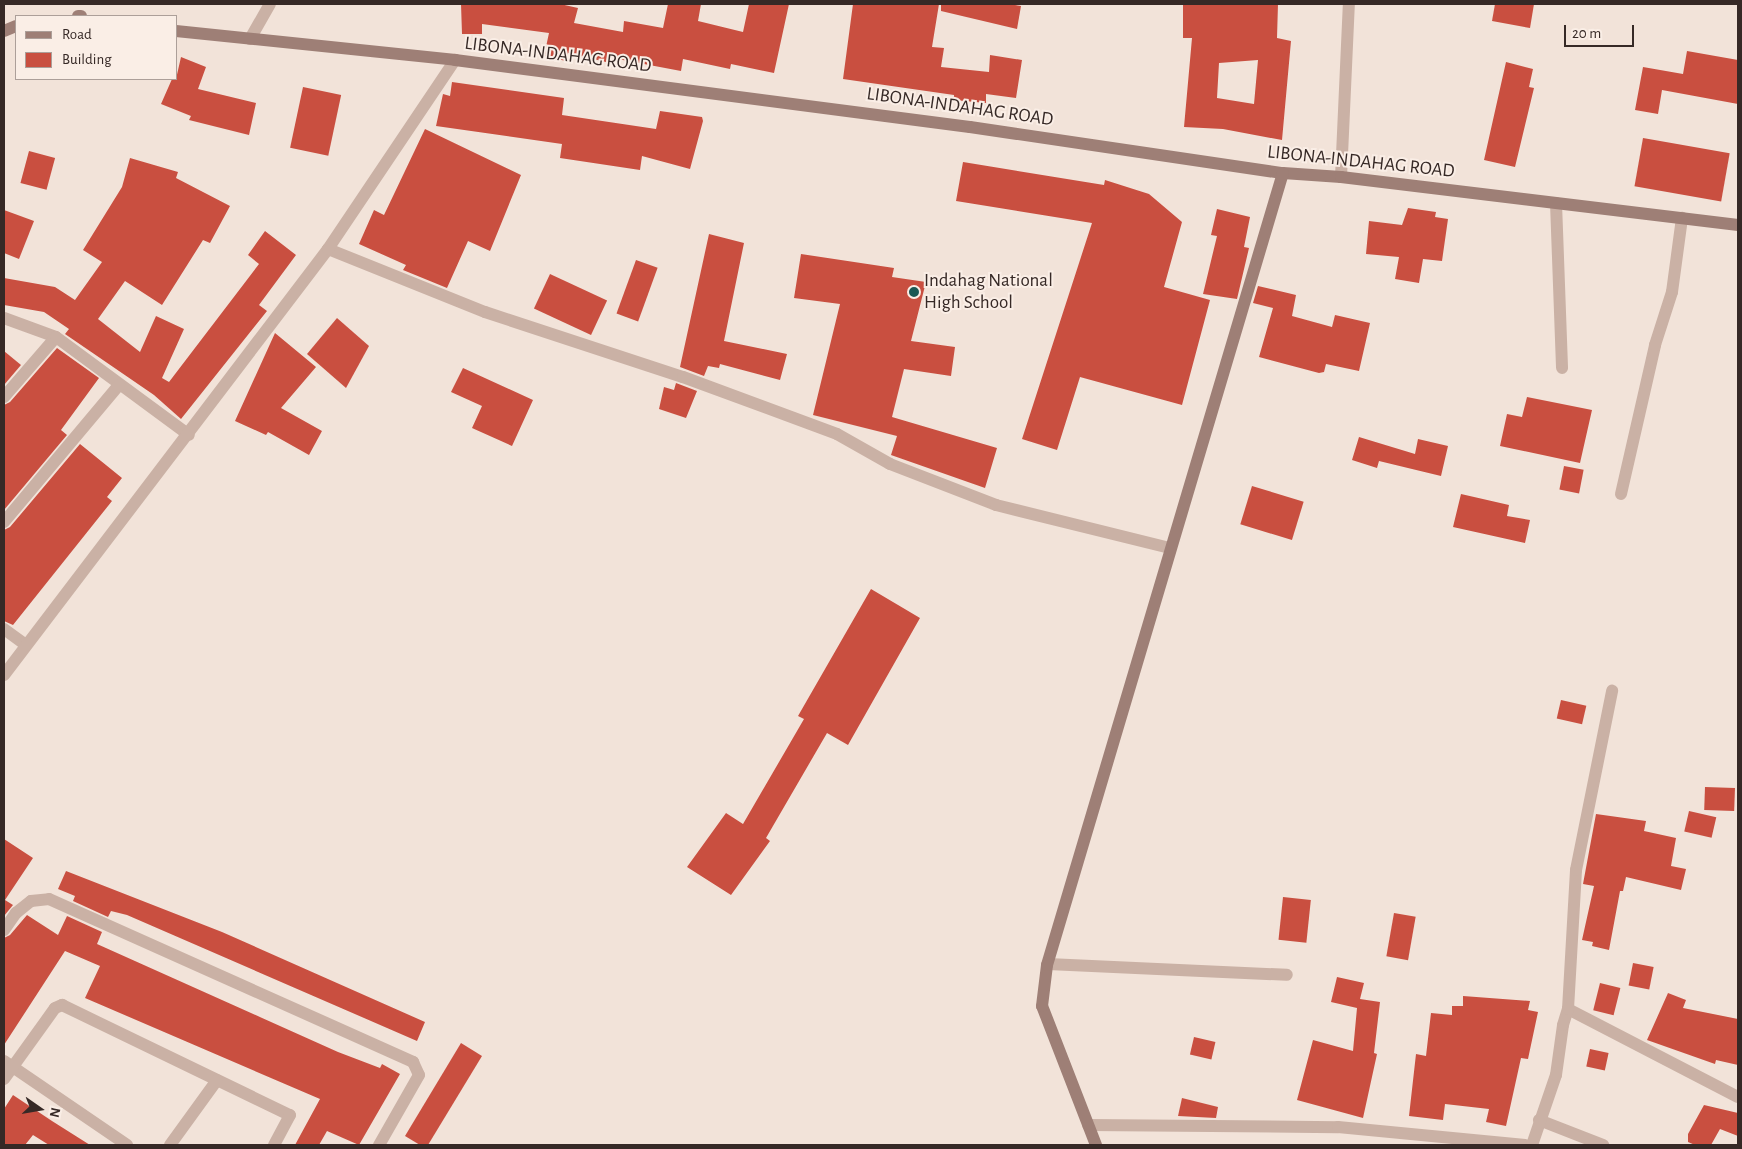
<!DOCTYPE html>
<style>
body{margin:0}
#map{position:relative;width:1742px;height:1149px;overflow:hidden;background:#f2e3d9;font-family:"Alegreya Sans",sans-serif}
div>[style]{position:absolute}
.building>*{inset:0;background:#c94f40;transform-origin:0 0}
.minor>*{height:12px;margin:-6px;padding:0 6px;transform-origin:6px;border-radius:6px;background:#cab1a5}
.secondary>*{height:12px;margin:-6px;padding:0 6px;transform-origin:6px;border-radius:6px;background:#9e7f76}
.dots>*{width:14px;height:14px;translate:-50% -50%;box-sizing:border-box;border:2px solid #faeee6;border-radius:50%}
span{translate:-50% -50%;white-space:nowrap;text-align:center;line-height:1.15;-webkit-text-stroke:4px #faeee6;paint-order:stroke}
.street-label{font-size:19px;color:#362926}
.poi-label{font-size:19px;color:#362926}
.left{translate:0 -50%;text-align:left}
.frame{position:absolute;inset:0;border:5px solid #362926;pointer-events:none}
.legend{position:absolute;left:15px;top:15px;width:162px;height:65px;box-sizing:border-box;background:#faeee6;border:1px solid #ac9f99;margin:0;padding:6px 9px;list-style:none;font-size:15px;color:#362926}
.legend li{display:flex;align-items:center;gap:10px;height:25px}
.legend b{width:25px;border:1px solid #ac9f99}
.north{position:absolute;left:15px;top:1084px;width:50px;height:50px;-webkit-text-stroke:4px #faeee6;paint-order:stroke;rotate:103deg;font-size:14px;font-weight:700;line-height:20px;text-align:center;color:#362926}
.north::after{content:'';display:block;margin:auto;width:18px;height:22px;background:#362926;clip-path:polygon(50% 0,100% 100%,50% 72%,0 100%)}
.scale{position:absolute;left:1564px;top:25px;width:70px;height:22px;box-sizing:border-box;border:2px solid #362926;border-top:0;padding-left:6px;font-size:15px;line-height:18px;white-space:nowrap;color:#362926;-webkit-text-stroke:4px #faeee6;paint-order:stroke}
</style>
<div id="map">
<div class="building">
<div style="clip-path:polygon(461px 4px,560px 4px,578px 8px,574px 23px,623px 32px,624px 21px,663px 28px,668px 4px,701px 4px,698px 21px,743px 32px,749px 4px,789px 4px,774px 73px,731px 64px,730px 69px,683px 59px,681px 71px,607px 57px,606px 62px,568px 53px,566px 61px,544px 56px,549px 33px,482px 24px,482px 34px,462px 34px)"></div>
<div style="clip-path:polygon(853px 4px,939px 4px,932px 47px,944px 48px,941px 67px,989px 72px,990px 55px,1022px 60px,1016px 98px,986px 94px,986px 103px,954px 100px,954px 95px,843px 79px)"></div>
<div style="clip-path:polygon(941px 4px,1009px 4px,1021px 6px,1017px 29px,941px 11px)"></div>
<div style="clip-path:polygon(evenodd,1183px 4px,1278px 4px,1277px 38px,1291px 41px,1282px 140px,1223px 129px,1184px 127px,1192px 38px,1183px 38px,1183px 4px,1258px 60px,1254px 104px,1217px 98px,1219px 63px,1258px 60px)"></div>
<div style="clip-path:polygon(1495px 4px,1534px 4px,1530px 28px,1492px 21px)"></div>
<div style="clip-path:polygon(1687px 51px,1738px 60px,1738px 104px,1662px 90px,1658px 114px,1635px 110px,1643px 67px,1683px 74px)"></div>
<div style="clip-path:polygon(181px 57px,206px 67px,198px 89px,256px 103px,249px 135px,189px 120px,191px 116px,161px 104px,172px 79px,176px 79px)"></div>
<div style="clip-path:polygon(1506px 62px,1533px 69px,1529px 87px,1534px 88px,1515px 167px,1484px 160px)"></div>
<div style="clip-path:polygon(452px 82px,564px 98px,562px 115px,656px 129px,660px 111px,702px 117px,703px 121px,690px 169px,642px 156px,640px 170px,560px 158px,562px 144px,436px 126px,443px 94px,450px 96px)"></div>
<div style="left:303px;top:87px;width:39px;height:62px;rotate:12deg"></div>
<div style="clip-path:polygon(425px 129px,521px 175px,490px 251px,468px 241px,447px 288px,403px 270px,406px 265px,359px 244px,374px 210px,384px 215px)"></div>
<div style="left:1643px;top:138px;width:88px;height:49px;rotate:10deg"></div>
<div style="left:29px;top:151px;width:27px;height:33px;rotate:15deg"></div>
<div style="clip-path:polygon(130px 158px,178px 172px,176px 178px,230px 206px,210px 243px,203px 240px,162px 305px,125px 281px,98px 319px,140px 352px,156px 316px,184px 329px,162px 378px,169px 382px,259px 264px,248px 255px,265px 231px,296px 255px,259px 305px,267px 311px,181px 419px,154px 395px,65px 334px,69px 329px,44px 312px,4px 305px,4px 278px,55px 287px,75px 300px,102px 262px,83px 250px,122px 187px)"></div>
<div style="clip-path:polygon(963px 162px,1104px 185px,1105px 180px,1149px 194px,1182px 222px,1164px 287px,1210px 300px,1182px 405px,1080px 377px,1057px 450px,1022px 439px,1092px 223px,956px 201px)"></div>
<div style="clip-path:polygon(1408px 208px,1436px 212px,1435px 217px,1448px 219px,1442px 261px,1423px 259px,1419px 283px,1395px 279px,1399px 257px,1366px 254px,1369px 221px,1402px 225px)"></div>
<div style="clip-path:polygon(1217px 209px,1250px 217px,1244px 247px,1249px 248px,1237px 299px,1203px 294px,1217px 236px,1211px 235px)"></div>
<div style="clip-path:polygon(4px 210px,34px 221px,19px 259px,4px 253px)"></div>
<div style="clip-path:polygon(709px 234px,744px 243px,724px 341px,787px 354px,780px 380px,720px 364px,719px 368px,708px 366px,704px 376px,680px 367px)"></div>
<div style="clip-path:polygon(801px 254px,894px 268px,892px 277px,926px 282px,911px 341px,955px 347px,951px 376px,904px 369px,892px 417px,997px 448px,985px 488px,891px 455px,897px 436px,813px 415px,840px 304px,794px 298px)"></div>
<div style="left:636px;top:260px;width:23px;height:57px;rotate:20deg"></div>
<div style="left:550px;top:274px;width:63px;height:38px;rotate:25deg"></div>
<div style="clip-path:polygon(1258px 286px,1296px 295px,1292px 316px,1332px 327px,1335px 315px,1370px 323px,1359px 371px,1326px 364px,1324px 372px,1319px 373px,1259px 357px,1273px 308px,1253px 303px)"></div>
<div style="clip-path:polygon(337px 318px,369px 346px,346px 388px,307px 354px)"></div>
<div style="clip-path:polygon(275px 333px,316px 367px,281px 408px,322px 431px,309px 455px,268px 432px,266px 435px,235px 421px)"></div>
<div style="clip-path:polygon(57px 348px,99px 378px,61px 430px,67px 435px,4px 510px,4px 405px,10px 402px)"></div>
<div style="clip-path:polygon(4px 351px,21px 365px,4px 385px)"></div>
<div style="clip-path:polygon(463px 368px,533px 400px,512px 446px,472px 428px,482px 406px,451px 392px)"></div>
<div style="clip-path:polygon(676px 383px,697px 391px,686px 418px,659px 409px,664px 387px,674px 390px)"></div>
<div style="clip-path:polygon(1527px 397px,1592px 410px,1580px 463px,1500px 446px,1507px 414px,1522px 417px)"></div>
<div style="clip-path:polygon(1359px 437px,1415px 454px,1418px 439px,1448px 446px,1441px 476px,1379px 461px,1377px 468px,1352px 460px)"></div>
<div style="clip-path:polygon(80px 444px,122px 478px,107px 497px,112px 501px,13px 625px,4px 621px,4px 530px,10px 527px)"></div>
<div style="left:1564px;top:466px;width:20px;height:24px;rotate:11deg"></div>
<div style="left:1252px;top:486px;width:54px;height:40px;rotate:17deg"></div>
<div style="clip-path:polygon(1461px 494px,1509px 505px,1507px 516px,1530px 520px,1525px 543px,1453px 527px)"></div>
<div style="clip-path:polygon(871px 589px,920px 618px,848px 745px,827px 733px,766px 838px,770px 841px,731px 895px,687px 867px,726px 813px,743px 824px,804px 719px,798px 716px)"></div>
<div style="left:1561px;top:700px;width:26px;height:19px;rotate:13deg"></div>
<div style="left:1705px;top:787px;width:30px;height:23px;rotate:2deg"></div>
<div style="left:1689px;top:811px;width:28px;height:21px;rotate:13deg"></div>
<div style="clip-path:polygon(1596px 814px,1646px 821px,1644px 831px,1676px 838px,1671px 866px,1686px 869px,1681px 890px,1626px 877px,1623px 891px,1620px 891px,1609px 950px,1592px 946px,1593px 942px,1582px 940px,1594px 886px,1583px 884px)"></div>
<div style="clip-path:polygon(4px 839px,33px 858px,5px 900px,13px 905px,4px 916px)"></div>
<div style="clip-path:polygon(66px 871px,222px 932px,425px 1022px,417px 1041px,127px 915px,111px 911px,108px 917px,73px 901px,75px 896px,58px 889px)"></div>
<div style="left:1283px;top:897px;width:28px;height:43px;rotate:6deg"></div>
<div style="left:1394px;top:913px;width:22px;height:44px;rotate:10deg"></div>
<div style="clip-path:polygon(27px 915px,58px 935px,67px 916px,102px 932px,97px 944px,338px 1052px,380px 1068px,382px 1064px,400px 1074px,359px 1145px,327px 1131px,319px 1145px,295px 1145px,320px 1099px,85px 998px,100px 966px,65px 951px,4px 1045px,4px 938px,10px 935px)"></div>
<div style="left:1633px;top:963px;width:21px;height:23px;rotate:11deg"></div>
<div style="clip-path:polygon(1337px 977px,1364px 983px,1360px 999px,1380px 1002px,1374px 1053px,1377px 1054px,1363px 1118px,1297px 1100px,1313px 1040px,1353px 1051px,1357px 1008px,1331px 1002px)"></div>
<div style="left:1600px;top:983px;width:21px;height:28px;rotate:14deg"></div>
<div style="clip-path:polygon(1668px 993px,1686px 1000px,1683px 1008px,1738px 1019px,1738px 1065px,1716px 1060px,1715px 1064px,1647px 1040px)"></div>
<div style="clip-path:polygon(1463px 996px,1530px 1001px,1528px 1010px,1538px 1012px,1528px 1059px,1521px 1058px,1506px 1126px,1486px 1122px,1489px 1109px,1445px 1104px,1443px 1120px,1409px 1116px,1416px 1054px,1426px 1056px,1431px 1013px,1452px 1015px,1452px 1006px,1463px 1006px)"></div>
<div style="left:1194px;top:1037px;width:22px;height:18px;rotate:13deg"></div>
<div style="clip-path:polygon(461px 1043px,482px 1056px,428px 1145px,420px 1145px,405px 1136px)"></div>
<div style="left:1590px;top:1049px;width:19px;height:18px;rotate:12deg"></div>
<div style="clip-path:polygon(13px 1095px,52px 1121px,90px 1145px,49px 1145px,33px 1135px,25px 1145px,4px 1145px,4px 1109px)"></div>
<div style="clip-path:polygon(1182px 1098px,1218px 1107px,1216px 1118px,1178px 1116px)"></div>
<div style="clip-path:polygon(1704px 1105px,1738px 1113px,1738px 1136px,1720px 1129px,1711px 1145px,1695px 1145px,1688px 1142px,1688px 1134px)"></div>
</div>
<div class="minor">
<div style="left:250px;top:39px;width:40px;rotate:-60.3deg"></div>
<div style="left:1341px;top:177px;width:173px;rotate:-87.4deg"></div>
<div style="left:1556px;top:203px;width:165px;rotate:87.9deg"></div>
<div style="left:328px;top:249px;width:169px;rotate:21.9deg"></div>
<div style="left:485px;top:312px;width:208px;rotate:18.2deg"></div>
<div style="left:683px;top:377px;width:164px;rotate:20.3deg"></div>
<div style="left:837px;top:434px;width:61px;rotate:29.5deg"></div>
<div style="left:890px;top:464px;width:114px;rotate:21.1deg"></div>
<div style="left:996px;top:505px;width:179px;rotate:13.9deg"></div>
<div style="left:4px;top:318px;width:55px;rotate:20.1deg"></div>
<div style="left:4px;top:397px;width:79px;rotate:-49.1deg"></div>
<div style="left:56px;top:337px;width:165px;rotate:36.4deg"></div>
<div style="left:1621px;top:494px;width:153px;rotate:-77.1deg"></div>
<div style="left:1655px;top:345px;width:56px;rotate:-72.2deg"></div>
<div style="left:1672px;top:292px;width:75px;rotate:-82.3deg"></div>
<div style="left:4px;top:522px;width:179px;rotate:-50deg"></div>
<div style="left:4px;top:629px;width:26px;rotate:36deg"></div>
<div style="left:4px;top:675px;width:535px;rotate:-52.74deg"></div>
<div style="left:328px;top:249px;width:228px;rotate:-56.1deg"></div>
<div style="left:4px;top:930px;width:21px;rotate:-55deg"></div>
<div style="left:16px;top:913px;width:19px;rotate:-39deg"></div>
<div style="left:31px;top:901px;width:18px;rotate:-6deg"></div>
<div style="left:49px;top:899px;width:399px;rotate:24.1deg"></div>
<div style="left:413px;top:1062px;width:14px;rotate:65deg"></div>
<div style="left:419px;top:1075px;width:81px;rotate:119.7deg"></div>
<div style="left:1048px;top:964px;width:239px;rotate:2.6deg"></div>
<div style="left:1568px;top:1009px;width:191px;rotate:27.4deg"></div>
<div style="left:4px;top:1061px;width:149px;rotate:34.3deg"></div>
<div style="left:4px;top:1079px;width:87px;rotate:-54.3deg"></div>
<div style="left:55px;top:1008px;width:8px;rotate:-23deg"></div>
<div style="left:62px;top:1005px;width:253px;rotate:25.8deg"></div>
<div style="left:290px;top:1115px;width:34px;rotate:118deg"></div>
<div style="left:1539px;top:1120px;width:69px;rotate:21.3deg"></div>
<div style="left:1088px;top:1125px;width:250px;rotate:0.5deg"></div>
<div style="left:1338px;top:1127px;width:188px;rotate:5.5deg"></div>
<div style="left:170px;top:1145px;width:80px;rotate:-54.1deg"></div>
<div style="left:1532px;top:1145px;width:74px;rotate:-71.1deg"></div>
<div style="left:1556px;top:1075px;width:50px;rotate:-82deg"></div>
<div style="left:1563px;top:1025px;width:17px;rotate:-73deg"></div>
<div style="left:1568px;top:1009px;width:139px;rotate:-86.7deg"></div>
<div style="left:1576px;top:870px;width:183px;rotate:-78.6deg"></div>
</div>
<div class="secondary">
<div style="left:78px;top:16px;width:3px"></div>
<div style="left:4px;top:31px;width:13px;rotate:-23deg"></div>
<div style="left:176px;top:31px;width:281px;rotate:5.9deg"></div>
<div style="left:455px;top:60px;width:519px;rotate:7.41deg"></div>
<div style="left:970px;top:127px;width:316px;rotate:8.4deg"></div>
<div style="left:1283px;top:173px;width:58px;rotate:3.9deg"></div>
<div style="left:1341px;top:177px;width:400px;rotate:6.9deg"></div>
<div style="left:1096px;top:1145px;width:149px;rotate:-111.2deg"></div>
<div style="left:1042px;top:1006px;width:41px;rotate:-83deg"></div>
<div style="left:1047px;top:965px;width:826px;rotate:-73.41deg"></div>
</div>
<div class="dots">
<div style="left:914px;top:292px;background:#1b5854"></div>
</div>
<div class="street-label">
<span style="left:558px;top:55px;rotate:7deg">LIBONA-INDAHAG ROAD</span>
<span style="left:960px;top:107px;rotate:8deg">LIBONA-INDAHAG ROAD</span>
<span style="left:1361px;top:162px;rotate:6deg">LIBONA-INDAHAG ROAD</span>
</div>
<div class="poi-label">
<span class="left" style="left:924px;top:292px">Indahag National<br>High School</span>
</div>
<div class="frame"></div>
<ul class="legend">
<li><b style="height:6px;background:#9e7f76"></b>Road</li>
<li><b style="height:14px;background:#c94f40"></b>Building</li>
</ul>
<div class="north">N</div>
<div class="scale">20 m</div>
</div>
